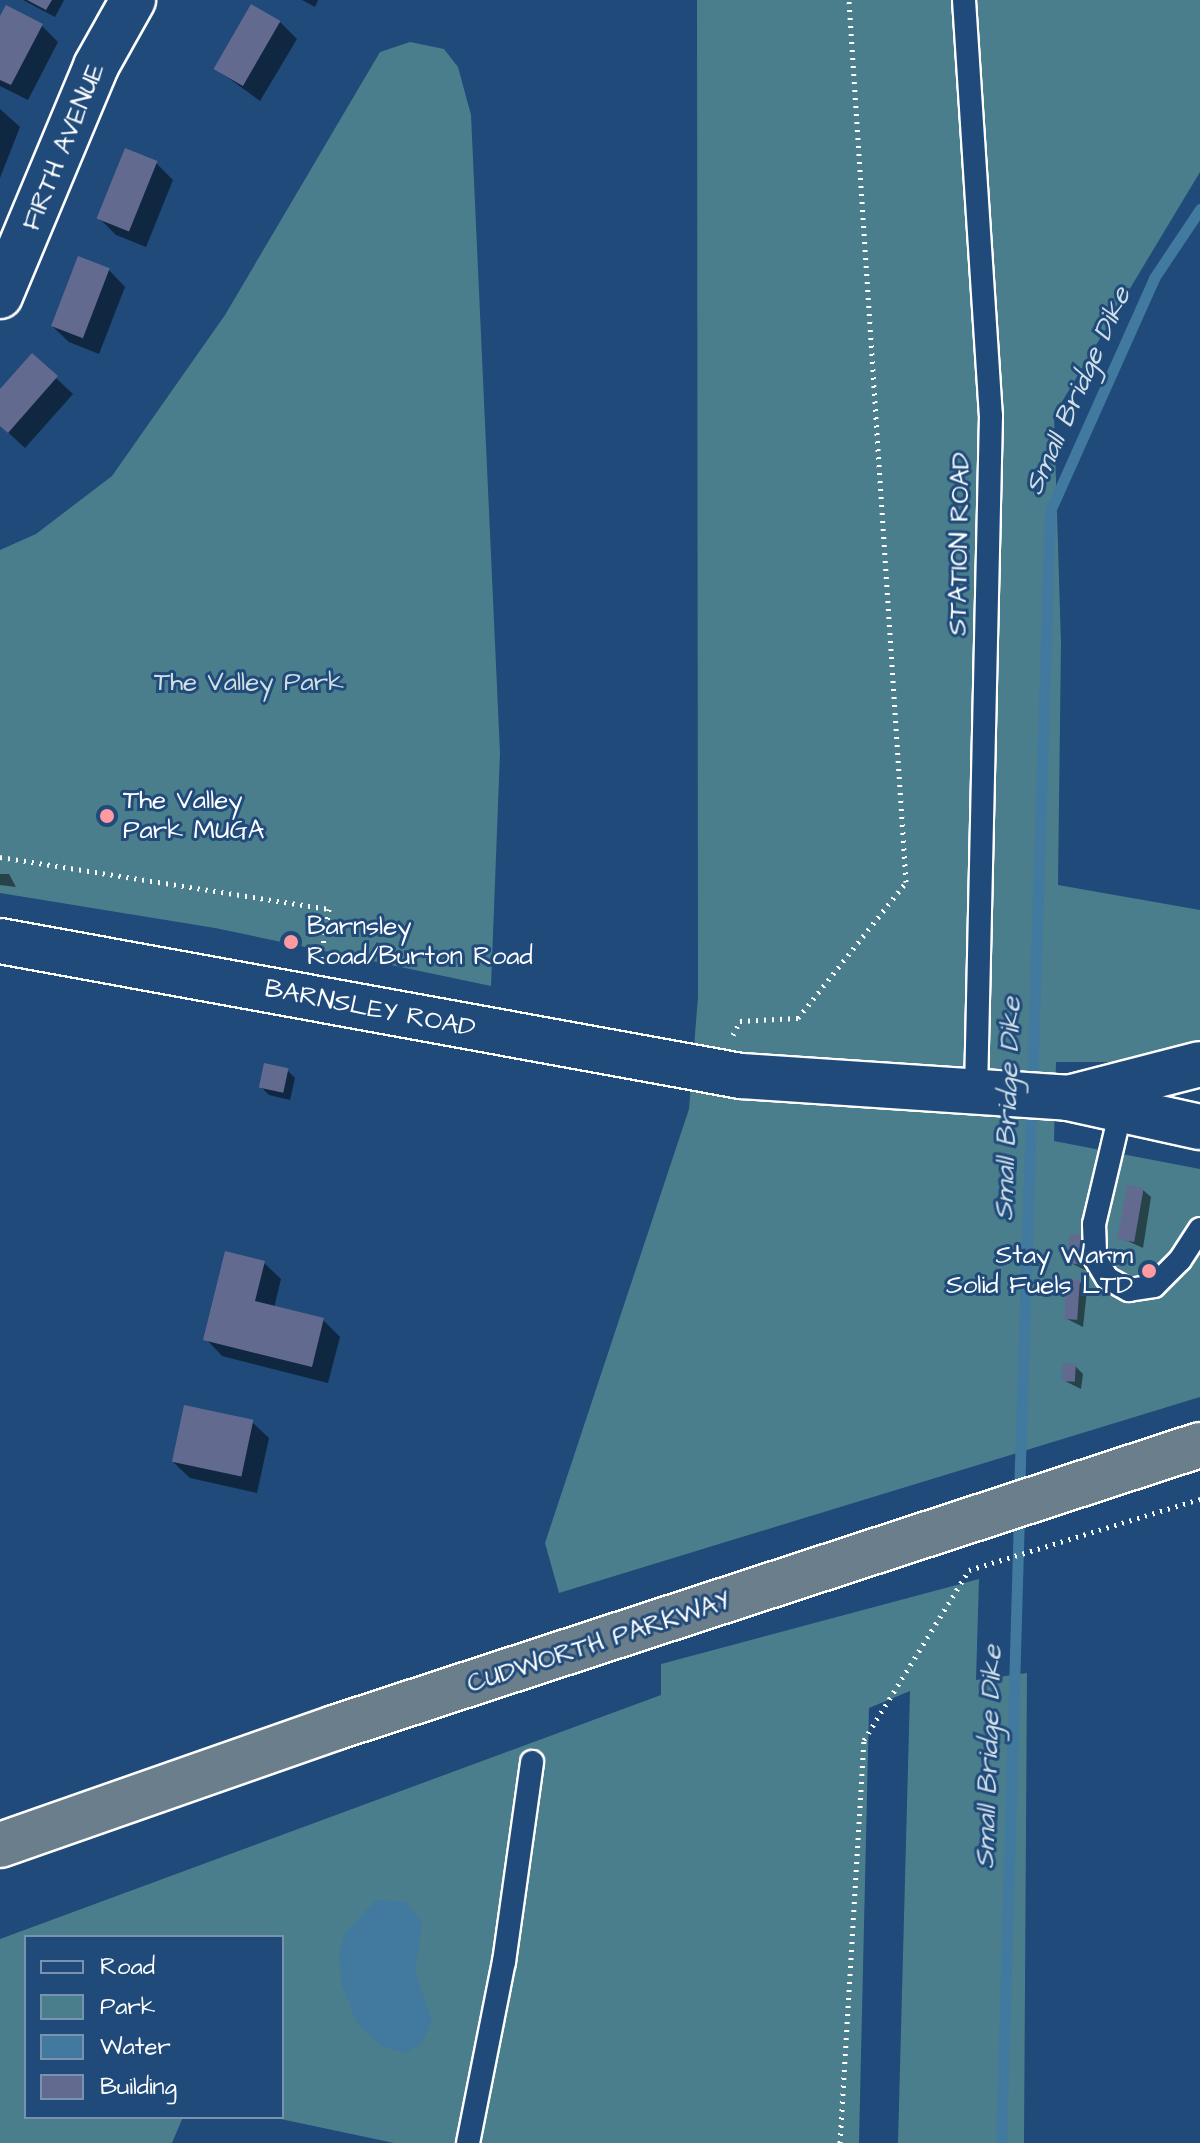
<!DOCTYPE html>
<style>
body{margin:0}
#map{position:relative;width:1200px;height:2143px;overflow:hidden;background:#1f4a7a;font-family:"Architects Daughter",sans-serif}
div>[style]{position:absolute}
.green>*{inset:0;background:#4a7e8c}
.water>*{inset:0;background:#42799f}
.shadow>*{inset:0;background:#0007}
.stream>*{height:11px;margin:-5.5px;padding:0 5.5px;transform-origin:5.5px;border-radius:5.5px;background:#42799f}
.building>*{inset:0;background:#626a90;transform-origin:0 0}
.path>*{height:5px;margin-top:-2.5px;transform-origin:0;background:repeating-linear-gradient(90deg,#fff 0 2px,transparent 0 8px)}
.roads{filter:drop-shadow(2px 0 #fff) drop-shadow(-2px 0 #fff) drop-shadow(0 2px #fff) drop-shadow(0 -2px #fff)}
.service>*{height:22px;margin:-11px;padding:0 11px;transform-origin:11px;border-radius:11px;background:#1f4a7a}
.minor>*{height:44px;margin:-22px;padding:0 22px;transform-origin:22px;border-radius:22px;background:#1f4a7a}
.tertiary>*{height:44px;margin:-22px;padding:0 22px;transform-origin:22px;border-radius:22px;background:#1f4a7a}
.trunk>*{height:44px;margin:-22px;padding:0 22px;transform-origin:22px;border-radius:22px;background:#6b7e8b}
.dots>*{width:22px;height:22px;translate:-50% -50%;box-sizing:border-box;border:4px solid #1f4a7a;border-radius:50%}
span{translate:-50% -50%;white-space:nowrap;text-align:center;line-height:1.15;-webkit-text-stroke:6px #1f4a7a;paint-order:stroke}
.street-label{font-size:26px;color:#fff}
.park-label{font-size:26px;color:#d2dfe2}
.poi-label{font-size:26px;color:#fff}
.left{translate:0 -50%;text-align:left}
.right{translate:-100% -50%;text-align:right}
.water-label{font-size:28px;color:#d0dee7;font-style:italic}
.legend{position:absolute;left:24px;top:1935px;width:260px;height:184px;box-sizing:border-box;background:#1f4a7a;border:2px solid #7992af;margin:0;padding:10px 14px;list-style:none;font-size:24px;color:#fff}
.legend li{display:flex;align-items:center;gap:16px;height:40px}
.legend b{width:40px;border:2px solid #7992af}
</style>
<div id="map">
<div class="green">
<div style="clip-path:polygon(697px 0,1200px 0,1200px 172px,1054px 415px,1061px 643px,1058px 885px,1200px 910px,1200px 1043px,1131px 1062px,1056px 1062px,1054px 1141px,1200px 1169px,1200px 1397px,559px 1593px,545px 1543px,689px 1109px,698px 997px)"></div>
<div style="clip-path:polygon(410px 42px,444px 49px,458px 67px,471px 115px,500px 753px,491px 986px,215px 928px,0 893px,0 550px,36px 534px,112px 476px,225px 315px,380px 52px)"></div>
<div style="clip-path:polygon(979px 1579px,976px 1680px,1027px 1673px,1024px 2143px,898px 2143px,910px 1691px,869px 1708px,859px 2143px,394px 2143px,271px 2117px,282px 2117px,282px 1937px,26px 1937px,26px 2117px,183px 2117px,172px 2143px,0 2143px,0 1939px,661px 1695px,661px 1664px)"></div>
</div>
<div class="water">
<div style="clip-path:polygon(376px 1900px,406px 1902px,422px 1923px,415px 1972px,432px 2021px,421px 2044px,404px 2053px,381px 2046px,357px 2023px,342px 1985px,339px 1953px,345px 1933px)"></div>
</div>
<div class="shadow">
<div style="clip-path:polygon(23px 0,64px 0,55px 17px)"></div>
<div style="clip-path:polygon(302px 0,318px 0,315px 7px)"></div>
<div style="clip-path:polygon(0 21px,41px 25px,58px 42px,28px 100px,0 86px)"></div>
<div style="clip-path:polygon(280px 22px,297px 39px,260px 101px,216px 69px)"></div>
<div style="clip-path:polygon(0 109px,20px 127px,0 178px)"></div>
<div style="clip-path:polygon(156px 163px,173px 180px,146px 247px,116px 235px,100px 219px)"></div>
<div style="clip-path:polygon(109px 270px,125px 287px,99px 354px,69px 342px,52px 326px)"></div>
<div style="clip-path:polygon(56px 378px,73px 394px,25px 448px,0 425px,0 392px)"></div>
<div style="clip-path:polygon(0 874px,9px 874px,16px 887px,0 885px)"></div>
<div style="clip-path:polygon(287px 1070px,295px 1078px,290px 1100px,269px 1095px,261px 1087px)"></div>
<div style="clip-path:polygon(1143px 1190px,1151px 1197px,1143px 1248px,1121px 1238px)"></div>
<div style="clip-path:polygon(1072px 1236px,1092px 1245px,1089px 1272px,1069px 1262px)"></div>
<div style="clip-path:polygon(264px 1263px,281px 1279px,274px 1308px,323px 1320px,340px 1337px,328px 1383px,222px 1356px,206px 1339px)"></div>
<div style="clip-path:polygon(1080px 1282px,1087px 1290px,1083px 1327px,1065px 1318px)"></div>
<div style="clip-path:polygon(1075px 1366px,1083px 1374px,1081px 1389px,1063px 1380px)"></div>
<div style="clip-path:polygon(252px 1422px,269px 1438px,257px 1493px,190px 1478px,173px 1462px)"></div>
</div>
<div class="stream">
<div style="left:1032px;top:1087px;width:576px;rotate:-88.21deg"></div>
<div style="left:1050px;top:511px;width:255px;rotate:-65.9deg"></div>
<div style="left:1154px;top:278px;width:83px;rotate:-56.3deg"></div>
<div style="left:1019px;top:1495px;width:391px;rotate:-88.2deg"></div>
<div style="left:1001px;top:2143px;width:627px;rotate:-88.36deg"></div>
</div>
<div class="building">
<div style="clip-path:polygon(27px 0,52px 0,46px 10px)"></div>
<div style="left:251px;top:4px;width:34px;height:75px;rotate:30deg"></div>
<div style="clip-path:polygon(6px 5px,43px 24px,11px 85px,0 80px,0 16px)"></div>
<div style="left:125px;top:148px;width:35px;height:76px;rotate:22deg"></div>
<div style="left:78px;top:256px;width:34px;height:75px;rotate:21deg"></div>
<div style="clip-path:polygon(32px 353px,58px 376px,8px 433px,0 426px,0 389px)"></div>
<div style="left:264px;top:1063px;width:25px;height:25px;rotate:12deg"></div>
<div style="left:1127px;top:1185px;width:17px;height:55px;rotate:10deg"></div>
<div style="left:1070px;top:1234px;width:15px;height:29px;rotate:8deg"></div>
<div style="clip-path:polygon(225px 1251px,265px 1261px,255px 1301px,324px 1318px,312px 1367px,203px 1340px)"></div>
<div style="left:1067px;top:1279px;width:13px;height:40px;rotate:4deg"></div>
<div style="left:1063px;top:1363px;width:13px;height:18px;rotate:4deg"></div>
<div style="left:184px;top:1405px;width:71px;height:58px;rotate:12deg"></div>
</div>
<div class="path">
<div style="left:0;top:857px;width:333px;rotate:9deg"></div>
<div style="left:329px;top:909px;width:50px;rotate:99.3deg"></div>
<div style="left:733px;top:1035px;width:16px;rotate:-63deg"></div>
<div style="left:740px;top:1021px;width:58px;rotate:-3deg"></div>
<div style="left:798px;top:1018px;width:174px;rotate:-51.5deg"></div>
<div style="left:906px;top:882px;width:884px;rotate:-93.7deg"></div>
<div style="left:840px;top:2143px;width:404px;rotate:-86.6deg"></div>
<div style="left:864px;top:1740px;width:200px;rotate:-58.3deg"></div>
<div style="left:969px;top:1570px;width:242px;rotate:-17.1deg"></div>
</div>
<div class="roads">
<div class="service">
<div style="left:964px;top:0;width:416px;rotate:86.3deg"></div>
<div style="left:991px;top:415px;width:676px;rotate:91.27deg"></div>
<div style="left:1121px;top:1110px;width:117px;rotate:103.3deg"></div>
<div style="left:1094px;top:1224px;width:34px;rotate:88deg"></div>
<div style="left:1095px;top:1258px;width:23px;rotate:59deg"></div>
<div style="left:1107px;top:1278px;width:25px;rotate:29deg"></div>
<div style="left:1129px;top:1290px;width:25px;rotate:-9deg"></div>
<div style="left:1154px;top:1286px;width:37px;rotate:-45deg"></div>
<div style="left:1180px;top:1260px;width:37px;rotate:-57deg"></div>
<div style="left:468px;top:2143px;width:185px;rotate:-78.8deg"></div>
<div style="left:504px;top:1962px;width:202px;rotate:-82deg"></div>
</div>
<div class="minor">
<div style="left:0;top:296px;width:249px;rotate:-67.3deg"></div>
<div style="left:96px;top:66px;width:76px;rotate:-60.7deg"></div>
<div style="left:1068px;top:1098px;width:136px;rotate:-14.4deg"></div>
</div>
<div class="tertiary">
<div style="left:0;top:941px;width:753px;rotate:10.33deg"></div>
<div style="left:741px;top:1076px;width:328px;rotate:3.8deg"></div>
<div style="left:1068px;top:1098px;width:135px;rotate:12.4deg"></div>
</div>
<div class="trunk">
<div style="left:0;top:1845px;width:354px;rotate:-19.3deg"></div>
<div style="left:334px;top:1728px;width:911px;rotate:-18.1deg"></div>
</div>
</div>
<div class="dots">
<div style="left:107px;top:816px;background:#ff9aa2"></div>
<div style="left:291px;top:942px;background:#ff9aa2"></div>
<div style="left:1149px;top:1271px;background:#ff9aa2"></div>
</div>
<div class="street-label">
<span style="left:64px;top:147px;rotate:-68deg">FIRTH AVENUE</span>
<span style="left:960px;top:544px;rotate:-89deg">STATION ROAD</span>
<span style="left:370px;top:1009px;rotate:11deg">BARNSLEY ROAD</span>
<span style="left:599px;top:1643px;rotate:-18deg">CUDWORTH PARKWAY</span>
</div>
<div class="park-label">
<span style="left:249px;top:683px">The Valley Park</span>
</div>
<div class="poi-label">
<span class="left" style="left:123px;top:816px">The Valley<br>Park MUGA</span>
<span class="left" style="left:307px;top:942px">Barnsley<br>Road/Burton Road</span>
<span class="right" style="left:1133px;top:1271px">Stay Warm<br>Solid Fuels LTD</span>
</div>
<div class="water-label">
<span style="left:1078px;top:391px;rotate:-66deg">Small Bridge Dike</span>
<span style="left:1008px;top:1109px;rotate:-88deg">Small Bridge Dike</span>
<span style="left:989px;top:1757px;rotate:-88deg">Small Bridge Dike</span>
</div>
<ul class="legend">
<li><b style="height:10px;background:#1f4a7a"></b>Road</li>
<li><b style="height:22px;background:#4a7e8c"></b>Park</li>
<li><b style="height:22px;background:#42799f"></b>Water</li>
<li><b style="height:22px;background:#626a90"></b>Building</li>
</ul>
</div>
